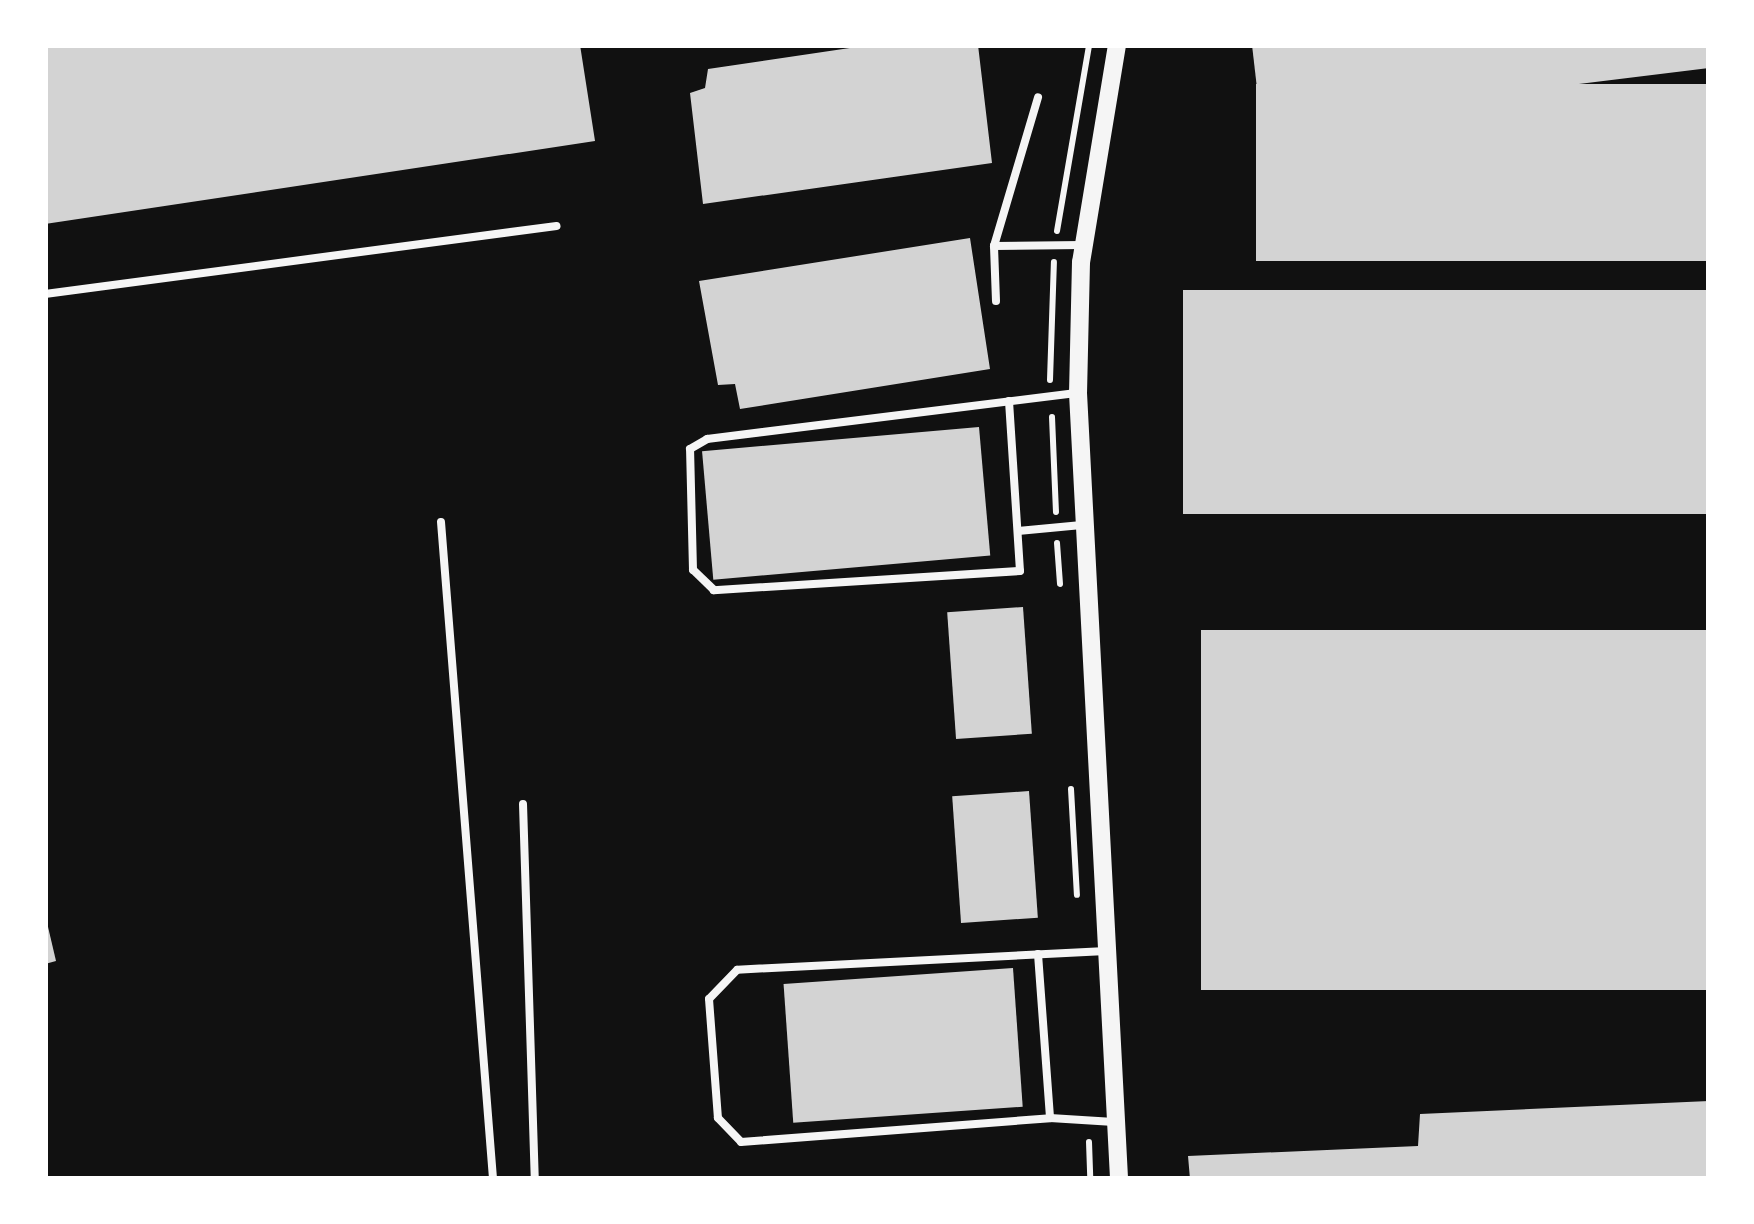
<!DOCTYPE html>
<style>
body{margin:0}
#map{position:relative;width:1754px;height:1224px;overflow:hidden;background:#111;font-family:Helvetica,sans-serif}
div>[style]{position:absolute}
.building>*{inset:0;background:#d3d3d3;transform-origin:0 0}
.path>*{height:6px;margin:-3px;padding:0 3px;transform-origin:3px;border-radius:3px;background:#f5f5f5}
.service>*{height:8px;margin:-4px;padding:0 4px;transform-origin:4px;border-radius:4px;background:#f5f5f5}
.tertiary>*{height:18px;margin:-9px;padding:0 9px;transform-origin:9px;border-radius:9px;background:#f5f5f5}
span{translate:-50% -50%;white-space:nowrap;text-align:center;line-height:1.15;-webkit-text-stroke:9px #fff;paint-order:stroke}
.frame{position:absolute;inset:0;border:48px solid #fff;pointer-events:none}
</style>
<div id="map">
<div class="building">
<div style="clip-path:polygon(45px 45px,580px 45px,595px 141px,45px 224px)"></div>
<div style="clip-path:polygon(870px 45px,978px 45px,992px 163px,703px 204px,690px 93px,705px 88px,708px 69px)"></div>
<div style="clip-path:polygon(1252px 45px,1709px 45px,1709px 68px,1261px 123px)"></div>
<div style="left:1709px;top:84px;width:177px;height:453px;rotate:90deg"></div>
<div style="clip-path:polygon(970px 238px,990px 369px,740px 409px,735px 384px,718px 385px,699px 281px)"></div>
<div style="left:1709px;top:290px;width:224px;height:526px;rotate:90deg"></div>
<div style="left:979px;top:427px;width:129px;height:278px;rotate:85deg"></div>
<div style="left:1023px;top:607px;width:127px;height:76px;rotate:86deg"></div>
<div style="left:1709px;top:630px;width:360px;height:508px;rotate:90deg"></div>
<div style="left:1029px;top:791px;width:127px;height:77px;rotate:86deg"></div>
<div style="clip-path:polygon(45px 914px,56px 961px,45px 964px)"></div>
<div style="left:1013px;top:968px;width:139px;height:230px;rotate:86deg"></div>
<div style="clip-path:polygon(1709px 1101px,1709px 1179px,1190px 1179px,1188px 1156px,1418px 1146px,1420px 1114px)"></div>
</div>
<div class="path">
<div style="left:1057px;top:231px;width:189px;rotate:-80.2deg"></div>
<div style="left:1050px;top:380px;width:118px;rotate:-88.1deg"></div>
<div style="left:1052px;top:417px;width:95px;rotate:87.6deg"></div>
<div style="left:1057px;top:543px;width:41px;rotate:85.8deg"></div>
<div style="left:1071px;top:789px;width:106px;rotate:86.8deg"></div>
<div style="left:1089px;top:1142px;width:37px;rotate:88deg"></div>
</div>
<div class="service">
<div style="left:994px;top:246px;width:155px;rotate:-73.5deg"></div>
<div style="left:45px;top:294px;width:516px;rotate:-7.58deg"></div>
<div style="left:996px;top:301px;width:55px;rotate:-92.1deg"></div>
<div style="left:994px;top:246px;width:88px;rotate:-0.7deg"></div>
<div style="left:1009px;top:401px;width:170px;rotate:86.3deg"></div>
<div style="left:1020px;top:571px;width:307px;rotate:176.4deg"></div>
<div style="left:714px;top:590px;width:29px;rotate:-136deg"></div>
<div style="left:693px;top:570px;width:121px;rotate:-91.4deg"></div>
<div style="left:690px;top:449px;width:20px;rotate:-30deg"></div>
<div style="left:707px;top:439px;width:372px;rotate:-7.1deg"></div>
<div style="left:441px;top:522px;width:659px;rotate:85.47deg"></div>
<div style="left:1018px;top:531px;width:64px;rotate:-5.4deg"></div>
<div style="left:523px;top:804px;width:375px;rotate:88.2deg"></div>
<div style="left:1106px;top:951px;width:369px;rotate:177.1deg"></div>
<div style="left:737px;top:970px;width:40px;rotate:134deg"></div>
<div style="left:709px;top:999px;width:119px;rotate:85.7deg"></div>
<div style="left:718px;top:1118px;width:33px;rotate:46deg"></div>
<div style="left:741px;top:1142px;width:310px;rotate:-4.4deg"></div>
<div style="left:1050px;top:1118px;width:64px;rotate:3.6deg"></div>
<div style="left:1038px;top:954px;width:164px;rotate:85.8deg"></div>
</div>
<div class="tertiary">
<div style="left:1117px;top:45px;width:220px;rotate:99.4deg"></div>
<div style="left:1081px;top:262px;width:131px;rotate:91.3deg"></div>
<div style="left:1078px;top:393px;width:787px;rotate:87.01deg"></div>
</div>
<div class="frame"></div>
</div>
